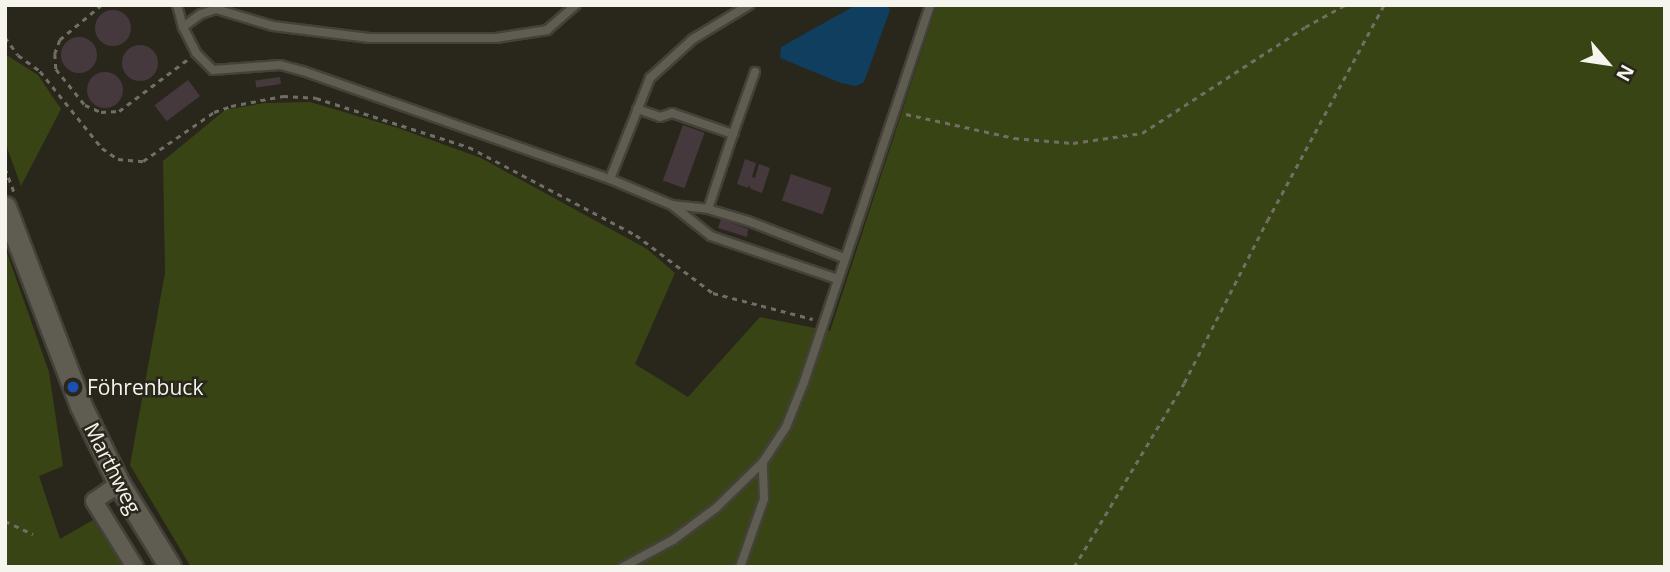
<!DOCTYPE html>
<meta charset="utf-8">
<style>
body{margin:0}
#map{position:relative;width:1670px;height:572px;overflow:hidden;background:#29261c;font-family:"Open Sans",sans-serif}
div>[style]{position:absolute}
.green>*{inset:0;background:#394415}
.water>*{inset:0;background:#103e5e}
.building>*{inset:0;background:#45393d;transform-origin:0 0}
.round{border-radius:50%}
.path>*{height:2.5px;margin-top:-1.25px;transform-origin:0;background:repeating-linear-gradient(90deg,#706e65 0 5px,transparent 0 10px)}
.roads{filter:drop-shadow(2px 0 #444139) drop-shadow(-2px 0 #444139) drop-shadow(0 2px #444139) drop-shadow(0 -2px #444139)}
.service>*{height:8px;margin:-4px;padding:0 4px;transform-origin:4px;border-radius:4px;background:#5f5c51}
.minor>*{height:16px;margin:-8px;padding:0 8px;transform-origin:8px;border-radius:8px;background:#5f5c51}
.secondary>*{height:21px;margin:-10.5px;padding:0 10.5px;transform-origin:10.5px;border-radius:10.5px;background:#5f5c51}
.dots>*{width:19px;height:19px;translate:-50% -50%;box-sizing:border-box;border:4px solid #29261c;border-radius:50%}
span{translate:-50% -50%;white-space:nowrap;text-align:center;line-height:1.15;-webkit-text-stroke:5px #29261c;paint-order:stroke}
.poi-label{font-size:21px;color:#f5f4ed}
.left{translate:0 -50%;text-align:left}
.street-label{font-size:21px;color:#f5f4ed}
.frame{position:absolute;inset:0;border:7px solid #f5f4ed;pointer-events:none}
.north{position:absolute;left:1572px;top:28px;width:70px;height:70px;-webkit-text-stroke:5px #29261c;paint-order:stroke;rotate:119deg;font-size:19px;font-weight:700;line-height:28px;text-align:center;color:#f5f4ed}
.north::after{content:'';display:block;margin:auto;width:24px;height:32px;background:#f5f4ed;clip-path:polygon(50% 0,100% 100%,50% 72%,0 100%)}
</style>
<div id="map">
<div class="green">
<div style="clip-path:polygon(937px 5px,1665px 5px,1665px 567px,191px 567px,130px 465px,165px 273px,163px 161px,225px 110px,264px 103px,310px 102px,398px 128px,481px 158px,647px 249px,675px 273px,635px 364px,688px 397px,760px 317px,830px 331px)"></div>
<div style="clip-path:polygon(5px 54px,38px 75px,61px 109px,21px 186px,5px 142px)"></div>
<div style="clip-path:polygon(5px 247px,49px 372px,63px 466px,39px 476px,60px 539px,93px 520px,123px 567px,5px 567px)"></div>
</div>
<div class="water">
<div style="clip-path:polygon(856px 5px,888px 5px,890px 10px,864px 82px,856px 86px,841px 83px,780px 58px,781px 47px)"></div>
</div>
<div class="building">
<div class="round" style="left:95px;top:10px;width:36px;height:36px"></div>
<div class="round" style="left:61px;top:37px;width:36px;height:36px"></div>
<div class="round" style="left:122px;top:45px;width:36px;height:36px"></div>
<div class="round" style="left:87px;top:72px;width:36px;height:36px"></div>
<div style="left:280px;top:77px;width:7px;height:25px;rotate:82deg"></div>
<div style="left:188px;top:80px;width:20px;height:42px;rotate:53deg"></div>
<div style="left:683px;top:125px;width:23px;height:59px;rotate:20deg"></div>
<div style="clip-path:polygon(745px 159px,756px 163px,752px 177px,755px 178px,759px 164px,770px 168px,762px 193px,751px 189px,749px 185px,748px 188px,737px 184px)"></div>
<div style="left:791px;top:174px;width:43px;height:28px;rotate:19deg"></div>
<div style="clip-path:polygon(721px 219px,748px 229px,747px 237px,718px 228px)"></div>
</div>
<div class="path">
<div style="left:102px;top:5px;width:55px;rotate:140.2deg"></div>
<div style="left:60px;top:40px;width:15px;rotate:110deg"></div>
<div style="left:55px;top:54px;width:15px;rotate:86deg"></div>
<div style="left:56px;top:69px;width:46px;rotate:51.1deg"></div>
<div style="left:85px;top:105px;width:17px;rotate:24deg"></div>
<div style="left:101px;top:112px;width:18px;rotate:-3deg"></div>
<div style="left:119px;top:111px;width:86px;rotate:-37deg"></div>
<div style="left:5px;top:37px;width:22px;rotate:54deg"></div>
<div style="left:18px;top:55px;width:27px;rotate:36deg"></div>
<div style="left:40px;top:71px;width:99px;rotate:51.2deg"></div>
<div style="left:102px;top:148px;width:19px;rotate:35deg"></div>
<div style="left:118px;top:159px;width:25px;rotate:5deg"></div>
<div style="left:143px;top:161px;width:86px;rotate:-34.6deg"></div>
<div style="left:214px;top:112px;width:18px;rotate:-19deg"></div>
<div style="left:231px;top:106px;width:53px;rotate:-10.9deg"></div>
<div style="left:283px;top:96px;width:33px;rotate:3deg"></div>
<div style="left:316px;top:98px;width:161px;rotate:17.8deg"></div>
<div style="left:469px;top:147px;width:189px;rotate:27.8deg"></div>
<div style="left:636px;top:235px;width:96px;rotate:37deg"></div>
<div style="left:713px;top:293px;width:103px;rotate:14.6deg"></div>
<div style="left:906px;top:114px;width:111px;rotate:12.5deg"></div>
<div style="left:1014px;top:138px;width:59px;rotate:4.8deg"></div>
<div style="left:1073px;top:143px;width:70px;rotate:-8.2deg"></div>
<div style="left:1142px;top:133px;width:194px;rotate:-33deg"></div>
<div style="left:1305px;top:27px;width:46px;rotate:-28.8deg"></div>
<div style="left:5px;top:168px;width:26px;rotate:69deg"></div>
<div style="left:5px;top:521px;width:31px;rotate:25deg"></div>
<div style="left:1074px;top:567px;width:214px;rotate:-59.1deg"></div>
<div style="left:1184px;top:383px;width:182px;rotate:-62.9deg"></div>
<div style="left:1267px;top:221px;width:246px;rotate:-61.6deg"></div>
</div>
<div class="roads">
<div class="service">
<div style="left:177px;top:5px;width:23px;rotate:75deg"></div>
<div style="left:183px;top:27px;width:29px;rotate:63deg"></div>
<div style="left:196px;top:53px;width:24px;rotate:45deg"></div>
<div style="left:213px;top:70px;width:67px;rotate:-4.3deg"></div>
<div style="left:280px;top:65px;width:24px;rotate:15deg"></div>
<div style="left:303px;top:71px;width:325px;rotate:19.4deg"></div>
<div style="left:610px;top:179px;width:67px;rotate:22.8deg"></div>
<div style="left:672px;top:205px;width:36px;rotate:6deg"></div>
<div style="left:708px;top:209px;width:42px;rotate:16.7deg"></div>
<div style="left:748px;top:221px;width:103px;rotate:21.1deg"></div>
<div style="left:183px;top:27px;width:22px;rotate:-36deg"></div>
<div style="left:201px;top:14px;width:16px;rotate:-18deg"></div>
<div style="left:216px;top:9px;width:59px;rotate:16.6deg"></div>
<div style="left:273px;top:26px;width:97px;rotate:7.1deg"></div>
<div style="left:369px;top:38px;width:127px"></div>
<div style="left:496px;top:38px;width:52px;rotate:-8.9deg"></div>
<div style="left:547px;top:30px;width:38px;rotate:-41deg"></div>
<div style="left:637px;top:109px;width:24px;rotate:19deg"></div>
<div style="left:660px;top:117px;width:13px;rotate:-18deg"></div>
<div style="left:672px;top:113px;width:65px;rotate:19deg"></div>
<div style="left:733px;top:134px;width:79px;rotate:108.4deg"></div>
<div style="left:733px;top:134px;width:66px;rotate:-70.5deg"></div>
<div style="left:610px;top:179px;width:109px;rotate:-68.4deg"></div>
<div style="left:650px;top:78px;width:58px;rotate:-42.2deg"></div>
<div style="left:693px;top:39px;width:66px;rotate:-31.3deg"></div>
<div style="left:672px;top:205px;width:50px;rotate:38.5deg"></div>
<div style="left:711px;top:236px;width:133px;rotate:18.8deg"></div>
<div style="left:623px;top:567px;width:57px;rotate:-28.4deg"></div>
<div style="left:673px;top:540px;width:54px;rotate:-36.7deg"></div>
<div style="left:716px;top:508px;width:66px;rotate:-44.4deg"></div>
<div style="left:763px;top:462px;width:42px;rotate:-56.7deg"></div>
<div style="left:786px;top:427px;width:48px;rotate:-68.2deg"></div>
<div style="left:804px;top:382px;width:397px;rotate:-71.5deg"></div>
<div style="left:740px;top:567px;width:72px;rotate:-70.6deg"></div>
<div style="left:764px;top:499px;width:37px;rotate:-92deg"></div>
</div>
<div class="minor">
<div style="left:119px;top:484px;width:30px;rotate:146deg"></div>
<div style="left:94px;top:501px;width:78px;rotate:58.2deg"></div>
</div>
<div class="secondary">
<div style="left:5px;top:207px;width:213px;rotate:69.1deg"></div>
<div style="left:81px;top:406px;width:87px;rotate:64deg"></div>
<div style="left:119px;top:484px;width:97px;rotate:58.4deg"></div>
</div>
</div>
<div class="dots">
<div style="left:73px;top:387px;background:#1a4fb4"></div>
</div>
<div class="poi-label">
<span class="left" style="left:87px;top:387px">Föhrenbuck</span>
</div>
<div class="street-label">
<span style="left:113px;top:468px;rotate:63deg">Marthweg</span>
</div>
<div class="frame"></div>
<div class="north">N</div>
</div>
